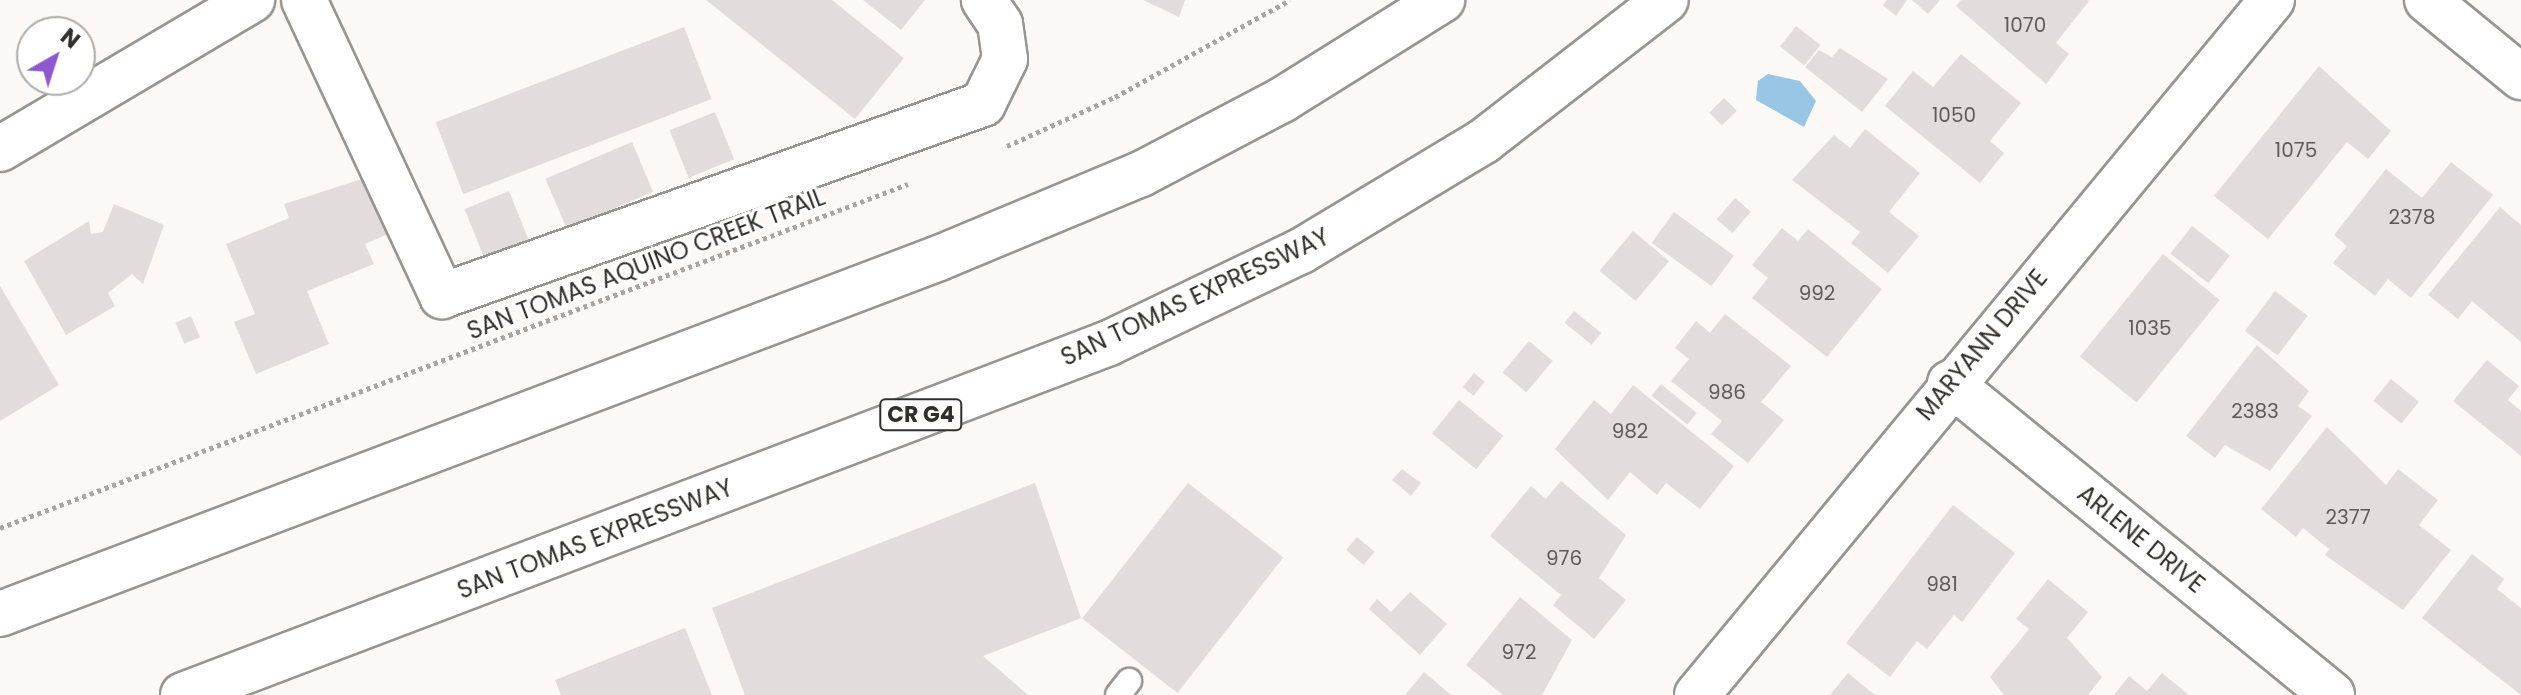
<!DOCTYPE html>
<style>
body{margin:0}
#map{position:relative;width:2521px;height:695px;overflow:hidden;background:#fbf8f5;font-family:Poppins,sans-serif}
div>[style]{position:absolute}
.water>*{inset:0;background:#99c6e5}
.building>*{inset:0;background:#e2dddc;transform-origin:0 0}
.path>*{height:5px;margin-top:-2.5px;transform-origin:0;background:repeating-linear-gradient(90deg,#a8a6a4 0 4px,transparent 0 8px)}
.roads{filter:drop-shadow(2px 0 #979591) drop-shadow(-2px 0 #979591) drop-shadow(0 2px #979591) drop-shadow(0 -2px #979591)}
.service>*{height:24px;margin:-12px;padding:0 12px;transform-origin:12px;border-radius:12px;background:#fff}
.minor>*{height:44px;margin:-22px;padding:0 22px;transform-origin:22px;border-radius:22px;background:#fff}
.secondary>*{height:44px;margin:-22px;padding:0 22px;transform-origin:22px;border-radius:22px;background:#fff}
.trunk>*{height:44px;margin:-22px;padding:0 22px;transform-origin:22px;border-radius:22px;background:#fff}
span{translate:-50% -50%;white-space:nowrap;text-align:center;line-height:1.15;-webkit-text-stroke:6px #fff;paint-order:stroke}
.number-label{font-size:20px;color:#5c5a59}
.number-label span{-webkit-text-stroke-width:0}
.shield-label span{padding:2px 6px;background:#fff;border:2px solid;border-radius:6px;-webkit-text-stroke-width:0}
.shield-label{font-size:22px;color:#302f2d;font-weight:700}
.street-label{font-size:24px;color:#302f2d}
.north{position:absolute;left:16px;top:16px;width:80px;height:80px;box-sizing:border-box;background:#fff;border:2px solid #acacab;border-radius:50%;rotate:39deg;font-size:22px;font-weight:700;line-height:32px;text-align:center;color:#302f2d}
.north::after{content:'';display:block;margin:auto;width:28px;height:36px;background:#8f58d0;clip-path:polygon(50% 0,100% 100%,50% 72%,0 100%)}
</style>
<div id="map">
<div class="water">
<div style="clip-path:polygon(1768px 74px,1800px 81px,1816px 101px,1804px 127px,1756px 100px,1758px 81px)"></div>
</div>
<div class="building">
<div style="clip-path:polygon(706px 0,832px 0,904px 58px,855px 119px)"></div>
<div style="clip-path:polygon(863px 0,925px 0,901px 30px)"></div>
<div style="clip-path:polygon(1143px 0,1185px 0,1179px 17px)"></div>
<div style="clip-path:polygon(1887px 0,1907px 0,1896px 16px,1883px 5px)"></div>
<div style="clip-path:polygon(1912px 0,1940px 0,1928px 14px)"></div>
<div style="clip-path:polygon(1961px 0,2087px 0,2089px 1px,2056px 43px,2069px 54px,2046px 84px,1956px 6px)"></div>
<div style="left:1796px;top:26px;width:31px;height:26px;rotate:38deg"></div>
<div style="left:684px;top:27px;width:77px;height:266px;rotate:69deg"></div>
<div style="clip-path:polygon(1840px 48px,1888px 79px,1862px 112px,1805px 67px,1819px 50px,1832px 57px)"></div>
<div style="clip-path:polygon(1961px 54px,2021px 103px,1990px 141px,2004px 153px,1980px 183px,1885px 106px,1913px 71px,1933px 87px)"></div>
<div style="clip-path:polygon(2319px 66px,2391px 131px,2368px 159px,2347px 142px,2268px 239px,2214px 196px)"></div>
<div style="left:1724px;top:98px;width:18px;height:21px;rotate:45deg"></div>
<div style="left:715px;top:112px;width:51px;height:49px;rotate:68deg"></div>
<div style="clip-path:polygon(1865px 129px,1920px 173px,1889px 212px,1919px 236px,1888px 273px,1851px 243px,1860px 232px,1792px 180px,1834px 135px,1850px 148px)"></div>
<div style="left:632px;top:142px;width:54px;height:94px;rotate:67deg"></div>
<div style="clip-path:polygon(2451px 162px,2493px 195px,2411px 298px,2388px 279px,2375px 296px,2333px 263px,2347px 246px,2334px 235px,2386px 169px,2422px 198px)"></div>
<div style="clip-path:polygon(365px 178px,388px 234px,365px 244px,374px 264px,307px 291px,329px 344px,256px 374px,234px 322px,255px 314px,226px 244px,289px 218px,284px 204px)"></div>
<div style="left:509px;top:191px;width:53px;height:48px;rotate:68deg"></div>
<div style="left:1735px;top:198px;width:21px;height:28px;rotate:41deg"></div>
<div style="clip-path:polygon(114px 204px,164px 225px,143px 284px,132px 274px,108px 293px,115px 306px,66px 335px,24px 261px,89px 221px,91px 234px,103px 232px)"></div>
<div style="clip-path:polygon(2500px 207px,2521px 225px,2521px 342px,2472px 301px,2458px 319px,2428px 295px)"></div>
<div style="left:1674px;top:212px;width:74px;height:38px;rotate:36deg"></div>
<div style="left:2192px;top:226px;width:48px;height:35px;rotate:38deg"></div>
<div style="clip-path:polygon(1782px 228px,1798px 241px,1808px 229px,1882px 289px,1827px 357px,1752px 298px,1768px 278px,1752px 265px)"></div>
<div style="left:1633px;top:231px;width:47px;height:52px;rotate:40deg"></div>
<div style="left:2163px;top:254px;width:73px;height:132px;rotate:39deg"></div>
<div style="clip-path:polygon(0 286px,59px 385px,0 421px)"></div>
<div style="left:2275px;top:291px;width:41px;height:50px;rotate:37deg"></div>
<div style="left:1574px;top:311px;width:35px;height:15px;rotate:39deg"></div>
<div style="clip-path:polygon(1725px 314px,1791px 366px,1761px 402px,1784px 420px,1748px 463px,1711px 434px,1722px 421px,1671px 381px,1689px 359px,1675px 348px,1696px 321px,1710px 333px)"></div>
<div style="left:191px;top:316px;width:23px;height:17px;rotate:67deg"></div>
<div style="left:1529px;top:341px;width:31px;height:41px;rotate:40deg"></div>
<div style="clip-path:polygon(2257px 345px,2309px 391px,2298px 406px,2312px 416px,2270px 471px,2225px 445px,2215px 458px,2186px 436px)"></div>
<div style="clip-path:polygon(2487px 360px,2519px 386px,2508px 400px,2521px 411px,2521px 456px,2453px 401px)"></div>
<div style="left:1474px;top:373px;width:14px;height:18px;rotate:39deg"></div>
<div style="left:2391px;top:379px;width:36px;height:28px;rotate:39deg"></div>
<div style="left:1661px;top:384px;width:46px;height:15px;rotate:39deg"></div>
<div style="clip-path:polygon(1633px 385px,1734px 466px,1700px 509px,1666px 483px,1657px 495px,1630px 472px,1608px 500px,1555px 449px,1594px 400px,1611px 414px)"></div>
<div style="left:1459px;top:400px;width:57px;height:43px;rotate:39deg"></div>
<div style="clip-path:polygon(2327px 427px,2386px 485px,2398px 469px,2438px 500px,2419px 525px,2451px 550px,2403px 610px,2325px 555px,2329px 549px,2303px 528px,2296px 537px,2261px 509px)"></div>
<div style="clip-path:polygon(1402px 469px,1421px 483px,1411px 496px,1392px 480px)"></div>
<div style="clip-path:polygon(1561px 481px,1626px 535px,1599px 578px,1626px 600px,1594px 639px,1553px 605px,1561px 595px,1490px 536px,1531px 486px,1546px 499px)"></div>
<div style="clip-path:polygon(1035px 483px,1081px 618px,983px 656px,1028px 695px,745px 695px,712px 608px)"></div>
<div style="left:1188px;top:483px;width:121px;height:172px;rotate:38deg"></div>
<div style="clip-path:polygon(1953px 505px,2015px 553px,1962px 622px,1954px 615px,1927px 649px,1917px 641px,1890px 677px,1846px 643px)"></div>
<div style="left:1357px;top:537px;width:23px;height:17px;rotate:40deg"></div>
<div style="clip-path:polygon(2472px 554px,2504px 579px,2497px 589px,2521px 608px,2521px 695px,2422px 618px)"></div>
<div style="clip-path:polygon(2048px 579px,2088px 612px,2067px 638px,2102px 677px,2088px 695px,2004px 695px,1990px 677px,2029px 629px,2016px 619px)"></div>
<div style="clip-path:polygon(1410px 592px,1447px 624px,1420px 655px,1369px 609px,1377px 599px,1391px 612px)"></div>
<div style="clip-path:polygon(1520px 597px,1572px 640px,1542px 695px,1503px 695px,1466px 665px)"></div>
<div style="clip-path:polygon(685px 628px,712px 695px,561px 695px,555px 680px)"></div>
<div style="clip-path:polygon(1424px 672px,1451px 695px,1405px 695px)"></div>
<div style="clip-path:polygon(1848px 673px,1875px 695px,1830px 695px)"></div>
<div style="clip-path:polygon(2162px 673px,2189px 695px,2114px 695px,2129px 676px,2147px 691px)"></div>
</div>
<div class="path">
<div style="left:1007px;top:146px;width:119px;rotate:-24.4deg"></div>
<div style="left:1115px;top:97px;width:200px;rotate:-29deg"></div>
<div style="left:0;top:528px;width:971px;rotate:-20.75deg"></div>
</div>
<div class="roads">
<div class="service">
<div style="left:1118px;top:695px;width:18px;rotate:-52deg"></div>
</div>
<div class="minor">
<div style="left:304px;top:0;width:327px;rotate:65deg"></div>
<div style="left:442px;top:296px;width:574px;rotate:-19.54deg"></div>
<div style="left:983px;top:104px;width:50px;rotate:-63.9deg"></div>
<div style="left:1005px;top:59px;width:35px;rotate:-98deg"></div>
<div style="left:1000px;top:24px;width:29px;rotate:-124deg"></div>
<div style="left:0;top:149px;width:293px;rotate:-30.6deg"></div>
<div style="left:1950px;top:383px;width:493px;rotate:39.2deg"></div>
<div style="left:1697px;top:695px;width:902px;rotate:-50.4deg"></div>
</div>
<div class="secondary">
<div style="left:2427px;top:0;width:122px;rotate:39.3deg"></div>
</div>
<div class="trunk">
<div style="left:0;top:614px;width:1004px;rotate:-20.76deg"></div>
<div style="left:939px;top:258px;width:219px;rotate:-22.6deg"></div>
<div style="left:1141px;top:174px;width:159px;rotate:-27.7deg"></div>
<div style="left:1282px;top:100px;width:189px;rotate:-32deg"></div>
<div style="left:183px;top:695px;width:991px;rotate:-20.81deg"></div>
<div style="left:1109px;top:343px;width:213px;rotate:-25.6deg"></div>
<div style="left:1301px;top:251px;width:214px;rotate:-31deg"></div>
<div style="left:1484px;top:141px;width:230px;rotate:-37.8deg"></div>
</div>
</div>
<div class="number-label">
<span style="left:2025px;top:25px">1070</span>
<span style="left:1954px;top:115px">1050</span>
<span style="left:2296px;top:150px">1075</span>
<span style="left:2412px;top:217px">2378</span>
<span style="left:1817px;top:293px">992</span>
<span style="left:2150px;top:328px">1035</span>
<span style="left:1727px;top:392px">986</span>
<span style="left:2255px;top:411px">2383</span>
<span style="left:1630px;top:431px">982</span>
<span style="left:2348px;top:517px">2377</span>
<span style="left:1564px;top:558px">976</span>
<span style="left:1942px;top:584px">981</span>
<span style="left:1519px;top:652px">972</span>
</div>
<div class="shield-label">
<span style="left:921px;top:415px">CR G4</span>
</div>
<div class="street-label">
<span style="left:646px;top:264px;rotate:-21deg">SAN TOMAS AQUINO CREEK TRAIL</span>
<span style="left:1195px;top:297px;rotate:-25deg">SAN TOMAS EXPRESSWAY</span>
<span style="left:1982px;top:345px;rotate:-50deg">MARYANN DRIVE</span>
<span style="left:595px;top:539px;rotate:-21deg">SAN TOMAS EXPRESSWAY</span>
<span style="left:2141px;top:539px;rotate:39deg">ARLENE DRIVE</span>
</div>
<div class="north">N</div>
</div>
